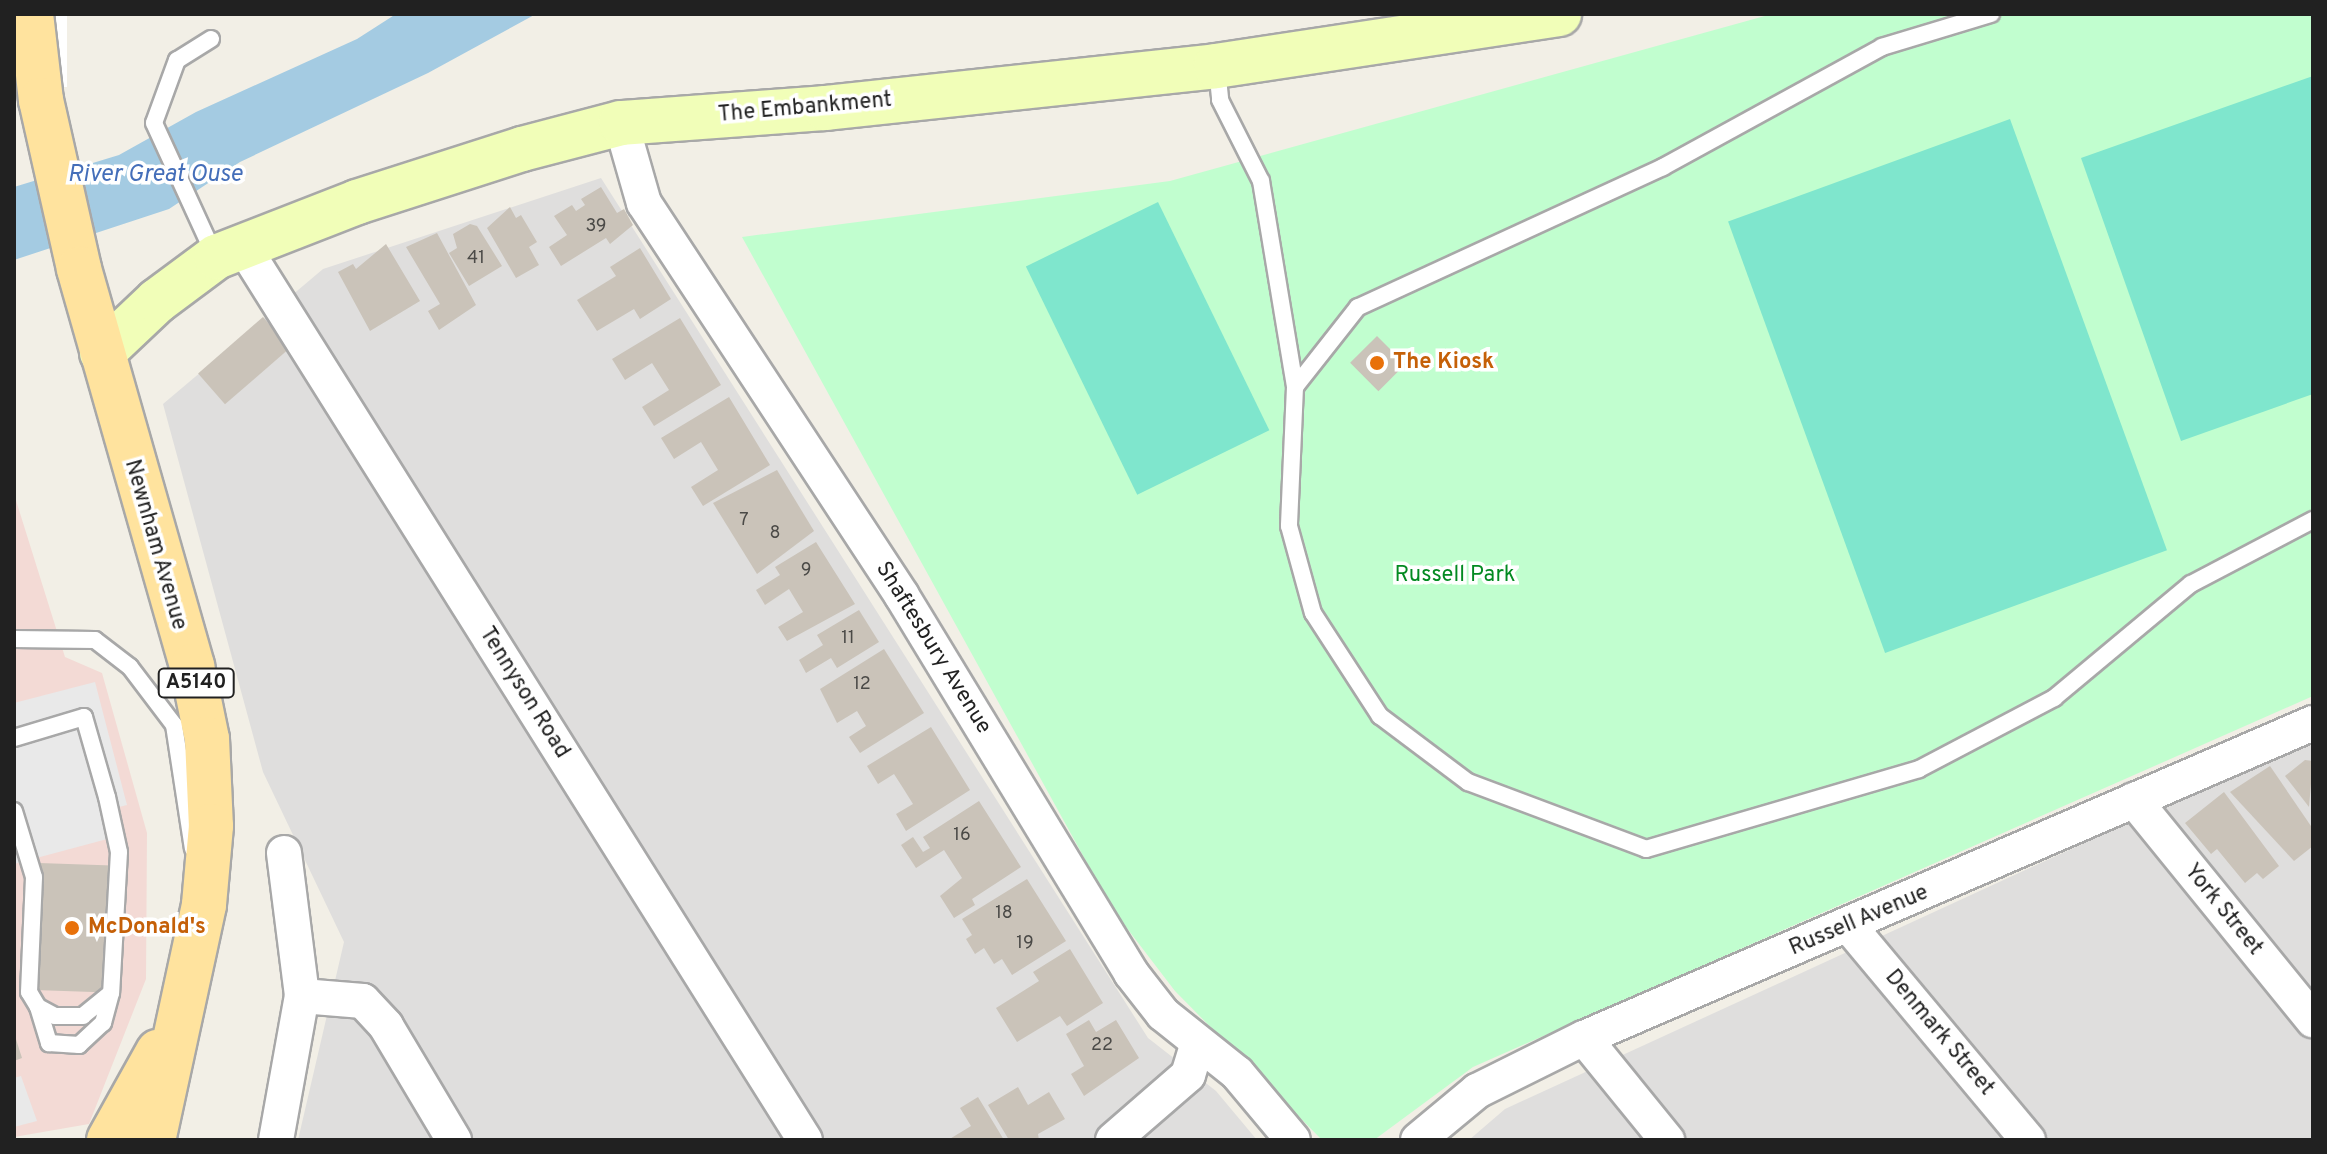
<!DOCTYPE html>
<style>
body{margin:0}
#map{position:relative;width:2327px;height:1154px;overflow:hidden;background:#f2efe6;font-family:Overpass,sans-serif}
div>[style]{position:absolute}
.residential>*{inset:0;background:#dfdedd}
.commercial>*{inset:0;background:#f3dad5}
.park>*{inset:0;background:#c1fecf}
.pitch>*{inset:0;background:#7fe6cd;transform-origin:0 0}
.parking>*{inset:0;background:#e9e9e9}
.water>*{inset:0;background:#a4cbe2}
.pier>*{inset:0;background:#fff;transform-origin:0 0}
.building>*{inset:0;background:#cac3b9;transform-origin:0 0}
.roads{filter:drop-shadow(2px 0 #a8a8a8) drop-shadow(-2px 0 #a8a8a8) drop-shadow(0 2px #a8a8a8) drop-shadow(0 -2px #a8a8a8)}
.lane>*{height:16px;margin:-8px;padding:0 8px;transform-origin:8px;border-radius:8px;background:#fff}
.street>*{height:34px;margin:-17px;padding:0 17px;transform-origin:17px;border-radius:17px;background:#fff}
.secondary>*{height:44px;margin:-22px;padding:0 22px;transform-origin:22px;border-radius:22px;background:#f1feb8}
.primary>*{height:44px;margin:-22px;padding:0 22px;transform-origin:22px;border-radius:22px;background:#ffe39e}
.dots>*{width:22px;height:22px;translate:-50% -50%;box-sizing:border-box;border:4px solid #fff;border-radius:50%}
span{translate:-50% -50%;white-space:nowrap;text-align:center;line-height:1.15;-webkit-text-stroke:7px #fff;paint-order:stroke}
.number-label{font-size:18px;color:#4b4a47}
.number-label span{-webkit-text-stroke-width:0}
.shield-label span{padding:2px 6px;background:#fff;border:2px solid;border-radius:6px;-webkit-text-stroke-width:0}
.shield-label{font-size:20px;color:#212121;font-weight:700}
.street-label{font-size:22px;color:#212121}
.food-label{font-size:22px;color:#c56008;font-weight:700}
.left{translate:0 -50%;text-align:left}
.park-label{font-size:22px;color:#038a21}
.water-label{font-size:24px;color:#446eb9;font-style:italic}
.frame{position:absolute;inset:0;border:16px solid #212121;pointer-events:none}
</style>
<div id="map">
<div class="residential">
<div style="clip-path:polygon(601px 178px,1148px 1038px,1216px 1091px,1257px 1140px,298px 1140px,344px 942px,263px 772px,163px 404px,323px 269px)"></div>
<div style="clip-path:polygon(2313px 738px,2313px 1140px,1469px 1140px,1505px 1109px)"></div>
</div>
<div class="commercial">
<div style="clip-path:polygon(14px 494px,65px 657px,102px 673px,147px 833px,146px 979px,89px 1124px,14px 1137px)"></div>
</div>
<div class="park">
<div style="clip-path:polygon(1772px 14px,2313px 14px,2313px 696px,1473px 1067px,1374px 1140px,1322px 1140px,1175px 991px,1113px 910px,742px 237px,1170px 181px)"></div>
</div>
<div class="pitch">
<div style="clip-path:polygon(2313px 76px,2313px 394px,2181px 441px,2081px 158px)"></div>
<div style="left:2010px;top:119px;width:459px;height:300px;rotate:70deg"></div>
<div style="left:1158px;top:202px;width:254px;height:147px;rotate:64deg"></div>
</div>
<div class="parking">
<div style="clip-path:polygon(95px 682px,127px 805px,104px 811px,111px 838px,14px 864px,14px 703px)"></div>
<div style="clip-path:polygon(21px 1076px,37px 1121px,14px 1127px,14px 1078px)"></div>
</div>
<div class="water">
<div style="clip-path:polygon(396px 14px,536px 14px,428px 73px,240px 162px,169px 209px,14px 260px,14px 187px,119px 155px,196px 112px,357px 39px)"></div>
</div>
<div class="pier">
<div style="left:17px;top:14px;width:50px;height:73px"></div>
</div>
<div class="building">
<div style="clip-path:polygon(601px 187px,617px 213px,624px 209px,633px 225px,610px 244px,606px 238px,561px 266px,549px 247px,567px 235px,554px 216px,572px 205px,576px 211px,585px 205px,581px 199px)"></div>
<div style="clip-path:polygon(510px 207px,516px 218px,521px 215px,537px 242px,529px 247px,539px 265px,516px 278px,487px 228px)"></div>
<div style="clip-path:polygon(470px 224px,477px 226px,502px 266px,469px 286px,449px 253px,457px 248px,453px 234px)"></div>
<div style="clip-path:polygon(437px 233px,476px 305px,439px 330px,428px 311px,440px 304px,406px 247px)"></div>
<div style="clip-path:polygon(386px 244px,420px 301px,370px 331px,338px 272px,353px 264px,356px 269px)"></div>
<div style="clip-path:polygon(640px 248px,671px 299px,640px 319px,634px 309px,597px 331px,577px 300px,616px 276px,610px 267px)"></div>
<div style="left:263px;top:317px;width:41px;height:86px;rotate:49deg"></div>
<div style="clip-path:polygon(680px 318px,721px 385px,654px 426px,642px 407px,669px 390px,652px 363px,625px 380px,612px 359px)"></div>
<div style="left:1377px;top:336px;width:40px;height:38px;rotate:45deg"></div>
<div style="clip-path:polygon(729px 397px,770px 465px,703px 506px,691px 487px,718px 470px,701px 442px,674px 459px,661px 438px)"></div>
<div style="clip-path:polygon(777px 470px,814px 531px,757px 574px,713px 503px)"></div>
<div style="clip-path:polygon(816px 542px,855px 604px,787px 641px,778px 627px,803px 612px,789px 589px,765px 605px,756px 590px,780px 575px,775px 567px)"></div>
<div style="clip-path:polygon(859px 610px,879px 642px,837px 668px,831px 658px,806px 673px,799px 660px,823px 645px,817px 635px)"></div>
<div style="clip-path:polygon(884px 649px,924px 713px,860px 753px,849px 737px,866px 726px,857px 711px,837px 723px,820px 689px)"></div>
<div style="clip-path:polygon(931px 727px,970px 790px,906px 831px,896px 814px,913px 804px,903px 788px,894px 774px,878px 784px,867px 766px)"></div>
<div style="clip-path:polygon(2305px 760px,2313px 761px,2309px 807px,2285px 776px)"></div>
<div style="clip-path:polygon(2270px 766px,2313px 829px,2313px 846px,2294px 861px,2230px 792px)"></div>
<div style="clip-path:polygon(2224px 792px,2279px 866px,2263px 879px,2257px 873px,2245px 883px,2217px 849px,2211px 854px,2185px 823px)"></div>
<div style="clip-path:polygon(979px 801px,1021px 867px,972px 899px,975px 905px,954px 918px,940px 896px,962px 878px,944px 850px,916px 868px,901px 845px,913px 837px,923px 852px,930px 848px,923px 837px)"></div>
<div style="left:39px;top:863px;width:73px;height:127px;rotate:2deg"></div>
<div style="clip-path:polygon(1027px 879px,1066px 941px,1012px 975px,1002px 959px,994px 964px,984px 948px,975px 954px,966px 939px,972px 935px,962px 919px)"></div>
<div style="clip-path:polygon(1070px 949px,1103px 1003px,1067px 1026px,1060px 1016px,1017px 1042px,996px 1008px,1039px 981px,1033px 972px)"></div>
<div style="clip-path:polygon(1089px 1020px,1096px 1032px,1116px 1020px,1139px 1058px,1084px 1096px,1071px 1074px,1084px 1066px,1066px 1034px)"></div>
<div style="clip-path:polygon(14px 1033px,22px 1058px,14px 1061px)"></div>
<div style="clip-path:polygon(1018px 1087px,1028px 1105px,1049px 1092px,1065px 1119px,1038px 1134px,1039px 1140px,1009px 1140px,988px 1105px)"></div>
<div style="clip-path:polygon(978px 1097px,1004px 1140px,948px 1140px,971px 1126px,960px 1108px)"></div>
</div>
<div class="roads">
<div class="lane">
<div style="left:1991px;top:14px;width:114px;rotate:163.2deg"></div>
<div style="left:1882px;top:47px;width:250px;rotate:151.3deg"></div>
<div style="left:1663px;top:167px;width:336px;rotate:155.3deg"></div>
<div style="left:1358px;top:307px;width:102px;rotate:128.2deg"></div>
<div style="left:1295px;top:387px;width:139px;rotate:92.5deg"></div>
<div style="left:1289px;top:526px;width:90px;rotate:74.6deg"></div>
<div style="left:1313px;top:613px;width:123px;rotate:57deg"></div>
<div style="left:1380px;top:716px;width:110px;rotate:36.9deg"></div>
<div style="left:1468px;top:782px;width:190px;rotate:20.6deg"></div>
<div style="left:1646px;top:849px;width:284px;rotate:-16.3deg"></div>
<div style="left:1919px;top:769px;width:153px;rotate:-27.7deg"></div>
<div style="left:2054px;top:698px;width:178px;rotate:-39.8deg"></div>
<div style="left:2191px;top:584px;width:138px;rotate:-27.7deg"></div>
<div style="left:211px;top:39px;width:40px;rotate:148deg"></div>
<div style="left:177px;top:60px;width:67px;rotate:110.1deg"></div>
<div style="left:154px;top:123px;width:146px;rotate:65.4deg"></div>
<div style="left:1217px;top:69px;width:31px;rotate:84deg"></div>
<div style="left:1220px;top:100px;width:91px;rotate:63.2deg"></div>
<div style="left:1261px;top:181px;width:209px;rotate:80.6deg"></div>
<div style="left:14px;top:639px;width:81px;rotate:0.7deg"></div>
<div style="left:95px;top:640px;width:44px;rotate:37.6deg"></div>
<div style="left:130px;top:667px;width:73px;rotate:52.8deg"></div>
<div style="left:174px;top:725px;width:125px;rotate:81.3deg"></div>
<div style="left:14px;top:738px;width:73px;rotate:-16.7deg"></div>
<div style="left:84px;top:717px;width:83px;rotate:74deg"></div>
<div style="left:107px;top:797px;width:56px;rotate:77.7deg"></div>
<div style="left:119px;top:852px;width:141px;rotate:93.2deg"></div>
<div style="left:111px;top:993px;width:36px;rotate:141deg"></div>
<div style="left:83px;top:1016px;width:28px;rotate:180deg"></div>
<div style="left:55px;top:1016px;width:19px;rotate:-152deg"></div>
<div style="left:38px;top:1007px;width:17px;rotate:-121deg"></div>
<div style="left:29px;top:992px;width:115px;rotate:-87.5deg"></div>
<div style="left:34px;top:877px;width:69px;rotate:-106.9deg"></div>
<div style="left:38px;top:1007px;width:38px;rotate:73deg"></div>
<div style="left:49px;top:1043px;width:30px;rotate:4deg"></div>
<div style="left:79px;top:1045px;width:33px;rotate:-43deg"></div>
<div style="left:103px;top:1023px;width:30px;rotate:-75deg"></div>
</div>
<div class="street">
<div style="left:621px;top:123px;width:83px;rotate:74deg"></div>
<div style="left:644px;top:203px;width:470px;rotate:56.7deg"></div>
<div style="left:902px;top:596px;width:441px;rotate:58.7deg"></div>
<div style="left:1131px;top:973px;width:52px;rotate:52deg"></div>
<div style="left:1163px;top:1014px;width:95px;rotate:38.6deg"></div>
<div style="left:1237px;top:1073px;width:87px;rotate:50.1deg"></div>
<div style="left:243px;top:246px;width:1056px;rotate:57.85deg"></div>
<div style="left:2134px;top:800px;width:284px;rotate:50.9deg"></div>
<div style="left:284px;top:853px;width:144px;rotate:82.8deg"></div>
<div style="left:1849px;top:926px;width:279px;rotate:50.1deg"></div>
<div style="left:1584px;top:1038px;width:132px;rotate:50.9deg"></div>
<div style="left:276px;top:1140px;width:146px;rotate:-79.8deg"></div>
<div style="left:302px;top:996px;width:61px;rotate:4.7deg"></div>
<div style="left:363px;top:1001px;width:34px;rotate:47deg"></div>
<div style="left:386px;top:1026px;width:133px;rotate:59.2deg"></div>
<div style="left:1113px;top:1140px;width:99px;rotate:-40.9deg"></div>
<div style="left:1188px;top:1075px;width:31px;rotate:-73deg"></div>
<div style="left:1418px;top:1140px;width:77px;rotate:-39.7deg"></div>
<div style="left:1477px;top:1091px;width:119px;rotate:-26.4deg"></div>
<div style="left:1584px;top:1038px;width:794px;rotate:-23.37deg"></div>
</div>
<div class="secondary">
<div style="left:102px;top:353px;width:76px;rotate:-43.4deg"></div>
<div style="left:157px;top:301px;width:74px;rotate:-36.7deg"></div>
<div style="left:216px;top:257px;width:151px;rotate:-21.3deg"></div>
<div style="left:357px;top:202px;width:173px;rotate:-17.8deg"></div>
<div style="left:522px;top:149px;width:102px;rotate:-14.7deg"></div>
<div style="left:621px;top:123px;width:205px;rotate:-4.2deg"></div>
<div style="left:825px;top:108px;width:393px;rotate:-6.1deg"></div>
<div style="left:1216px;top:66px;width:347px;rotate:-8.6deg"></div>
</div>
<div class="primary">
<div style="left:31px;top:14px;width:87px;rotate:83.4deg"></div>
<div style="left:41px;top:100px;width:173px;rotate:77.3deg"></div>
<div style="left:79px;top:269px;width:413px;rotate:74.1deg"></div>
<div style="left:192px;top:666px;width:75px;rotate:78.4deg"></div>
<div style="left:207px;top:739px;width:87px;rotate:87.4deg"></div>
<div style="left:211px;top:826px;width:79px;rotate:95.1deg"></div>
<div style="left:204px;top:905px;width:240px;rotate:102.2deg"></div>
<div style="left:109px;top:1140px;width:101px;rotate:-60.9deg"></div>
</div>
</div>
<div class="dots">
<div style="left:1377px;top:363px;background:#e8710a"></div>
<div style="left:72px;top:928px;background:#e8710a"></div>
</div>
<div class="number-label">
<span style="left:596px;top:227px">39</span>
<span style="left:476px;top:259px">41</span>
<span style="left:744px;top:521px">7</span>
<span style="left:775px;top:534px">8</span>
<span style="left:806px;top:571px">9</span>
<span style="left:848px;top:639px">11</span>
<span style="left:862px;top:685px">12</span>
<span style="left:962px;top:836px">16</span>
<span style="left:1004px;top:914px">18</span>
<span style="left:1025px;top:944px">19</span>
<span style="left:1102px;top:1046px">22</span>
</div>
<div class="shield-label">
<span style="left:196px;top:683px">A5140</span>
</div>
<div class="street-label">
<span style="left:805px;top:108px;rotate:-5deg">The Embankment</span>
<span style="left:155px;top:545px;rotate:74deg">Newnham Avenue</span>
<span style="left:933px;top:648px;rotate:58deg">Shaftesbury Avenue</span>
<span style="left:524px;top:693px;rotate:58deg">Tennyson Road</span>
<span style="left:2223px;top:910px;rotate:51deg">York Street</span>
<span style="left:1859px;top:921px;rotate:-23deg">Russell Avenue</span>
<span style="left:1939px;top:1033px;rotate:50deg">Denmark Street</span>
</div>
<div class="food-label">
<span class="left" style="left:1393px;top:363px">The Kiosk</span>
<span class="left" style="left:88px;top:928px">McDonald's</span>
</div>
<div class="park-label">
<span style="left:1455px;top:576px">Russell Park</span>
</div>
<div class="water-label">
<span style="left:155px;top:176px">River Great Ouse</span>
</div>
<div class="frame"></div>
</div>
